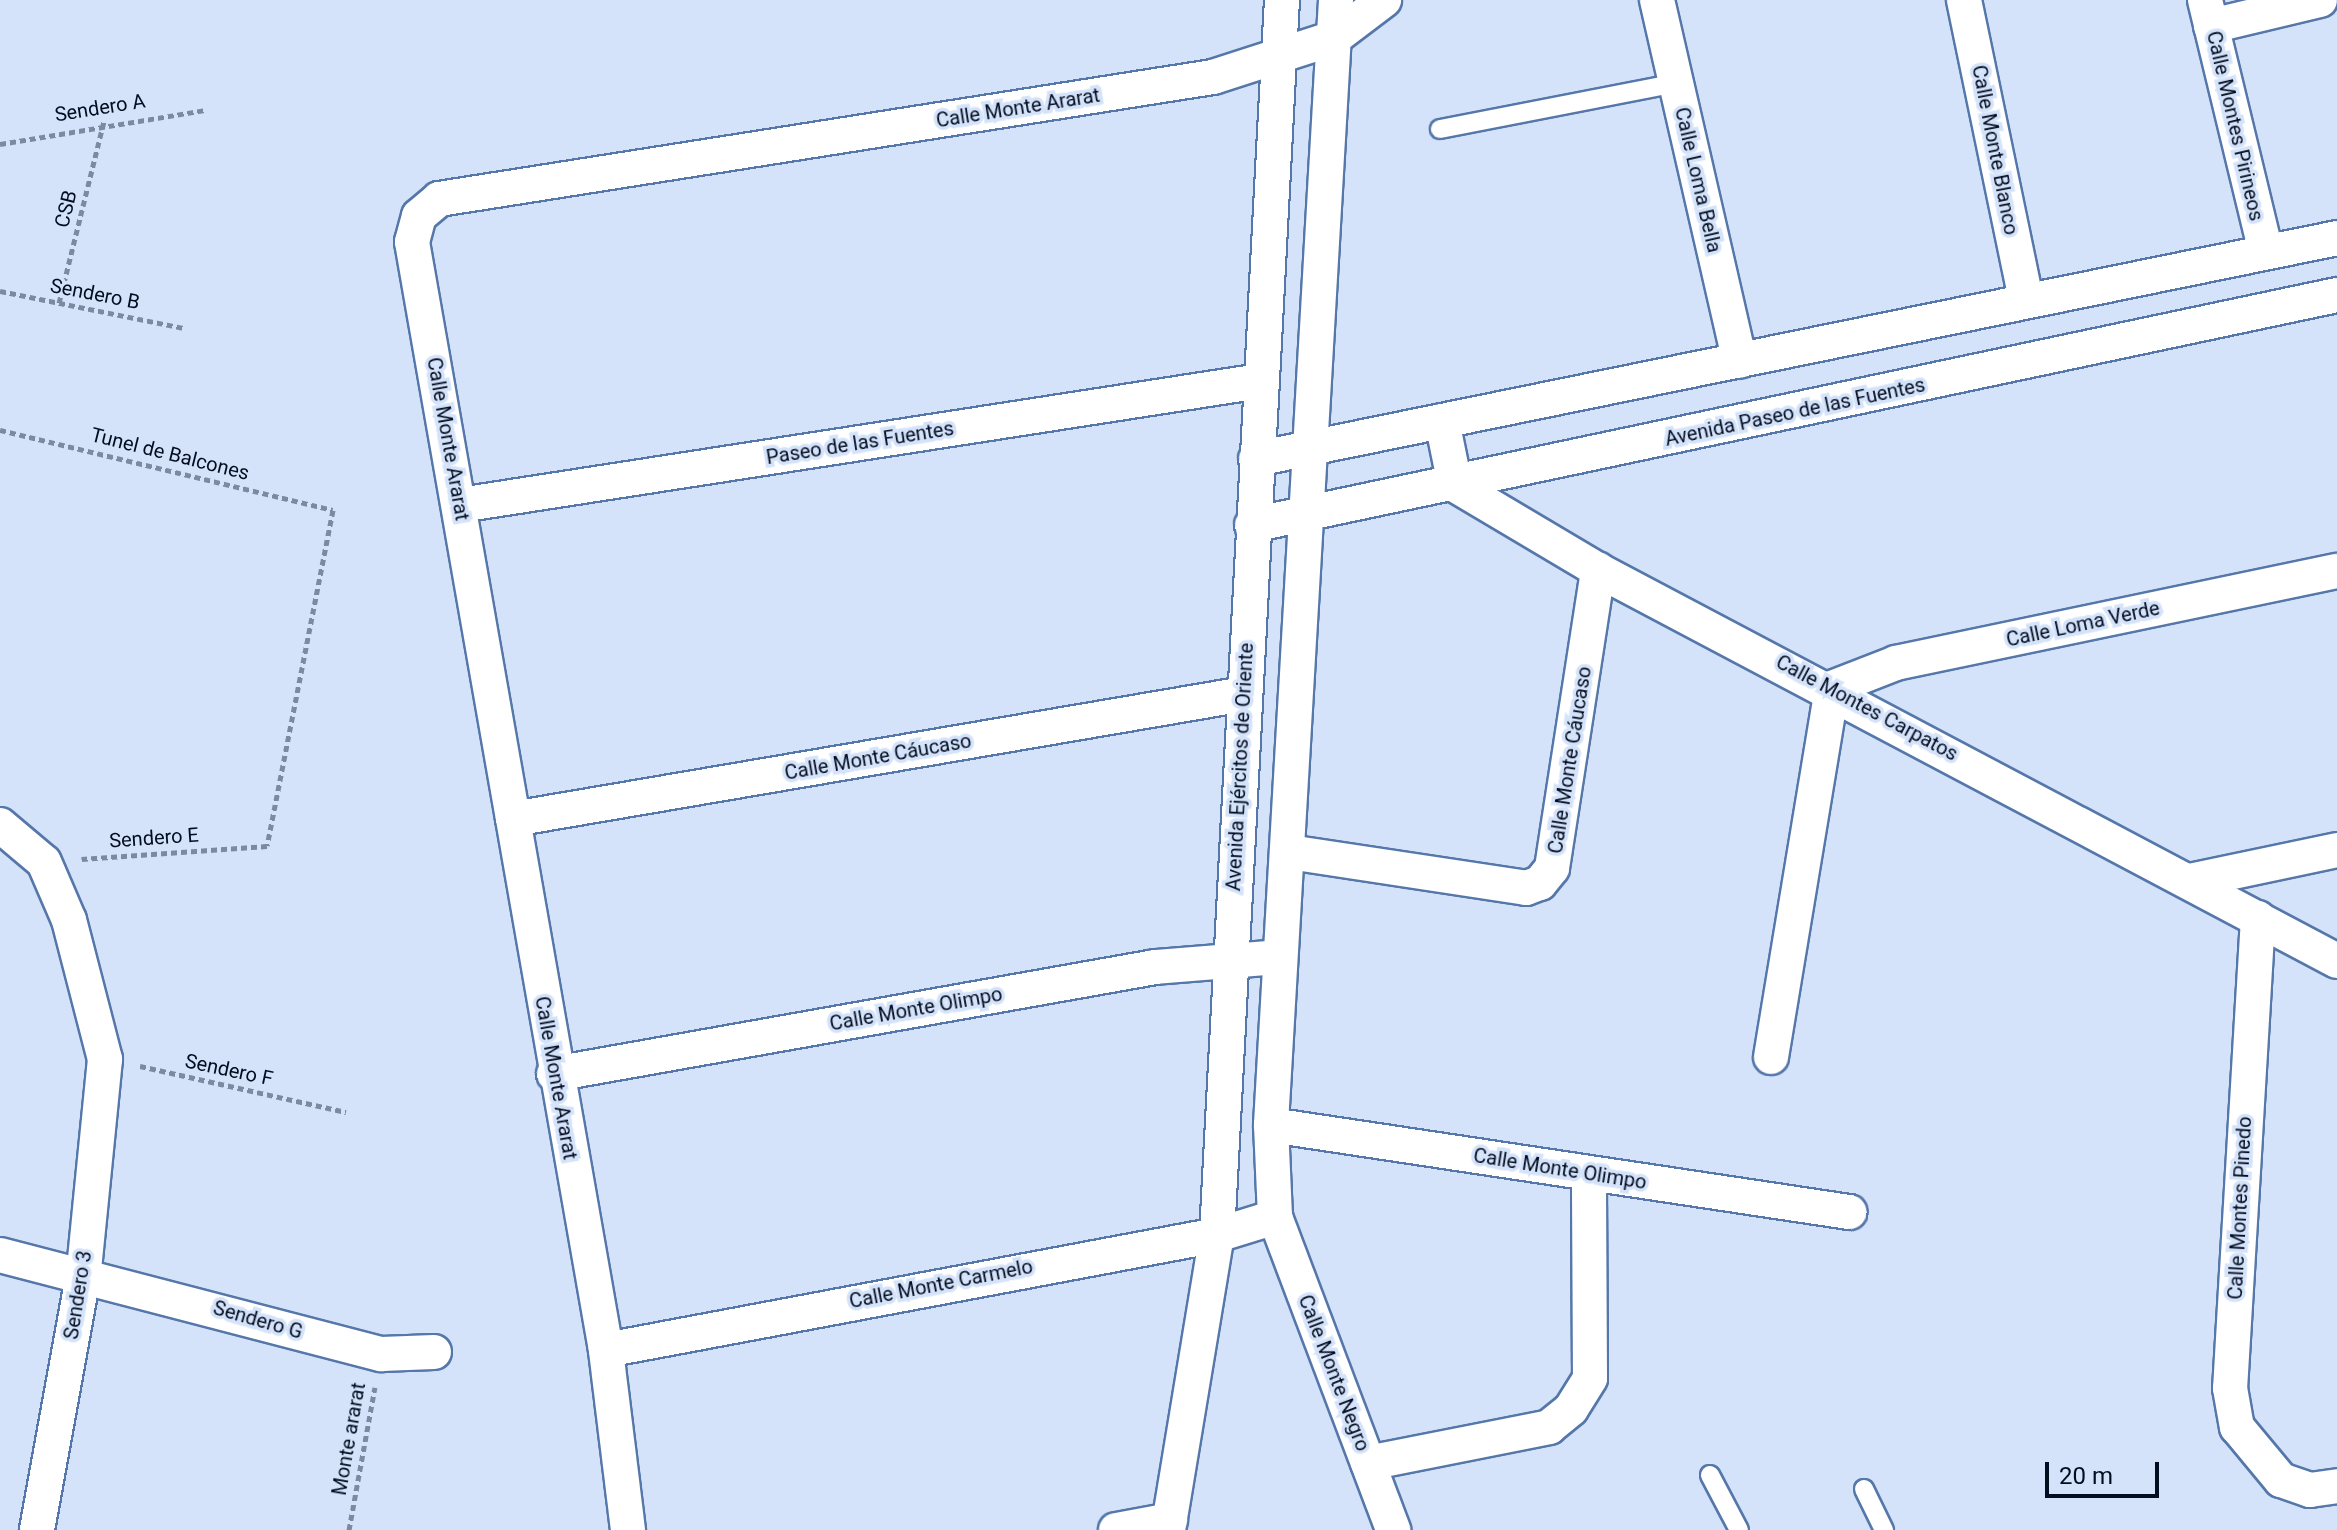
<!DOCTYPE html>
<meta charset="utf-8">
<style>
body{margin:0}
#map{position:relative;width:2337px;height:1530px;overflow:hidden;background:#d4e3fa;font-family:Roboto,sans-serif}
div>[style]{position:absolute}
.path>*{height:5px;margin-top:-2.5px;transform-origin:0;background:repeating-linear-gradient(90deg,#7c899e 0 6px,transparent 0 10px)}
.roads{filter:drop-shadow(2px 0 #5577a9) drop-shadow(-2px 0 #5577a9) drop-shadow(0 2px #5577a9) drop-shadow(0 -2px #5577a9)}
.service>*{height:18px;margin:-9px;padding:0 9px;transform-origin:9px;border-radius:9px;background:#fff}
.minor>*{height:34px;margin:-17px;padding:0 17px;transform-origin:17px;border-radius:17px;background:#fff}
span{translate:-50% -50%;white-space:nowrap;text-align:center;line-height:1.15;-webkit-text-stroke:7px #d4e3fa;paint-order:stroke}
.street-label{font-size:20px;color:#030d20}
.scale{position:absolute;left:2045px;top:1462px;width:114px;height:36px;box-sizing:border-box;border:4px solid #030d20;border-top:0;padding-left:10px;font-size:24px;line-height:28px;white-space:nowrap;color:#030d20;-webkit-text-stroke:6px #d4e3fa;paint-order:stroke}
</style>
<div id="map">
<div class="path">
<div style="left:0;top:144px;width:209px;rotate:-9.4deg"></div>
<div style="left:0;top:291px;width:188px;rotate:11.4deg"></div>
<div style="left:59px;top:303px;width:187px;rotate:-76.1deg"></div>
<div style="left:0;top:430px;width:342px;rotate:13.5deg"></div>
<div style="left:333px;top:510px;width:342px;rotate:101.1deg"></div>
<div style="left:267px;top:846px;width:186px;rotate:176deg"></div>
<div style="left:140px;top:1066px;width:211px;rotate:12.6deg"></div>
<div style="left:349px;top:1530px;width:145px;rotate:-79.7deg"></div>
</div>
<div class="roads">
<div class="service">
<div style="left:1440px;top:129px;width:240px;rotate:-11deg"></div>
<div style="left:1710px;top:1475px;width:62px;rotate:62.2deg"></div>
<div style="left:1864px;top:1489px;width:46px;rotate:64deg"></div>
</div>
<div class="minor">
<div style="left:1336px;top:0;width:1127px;rotate:93.31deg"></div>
<div style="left:1271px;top:1125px;width:92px;rotate:87.5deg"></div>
<div style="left:1275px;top:1217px;width:335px;rotate:69.3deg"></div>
<div style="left:1657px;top:0;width:370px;rotate:77.1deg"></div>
<div style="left:1964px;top:0;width:306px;rotate:78.3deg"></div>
<div style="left:2205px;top:0;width:259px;rotate:76.4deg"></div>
<div style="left:2211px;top:26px;width:112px;rotate:-13.4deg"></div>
<div style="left:1442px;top:421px;width:65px;rotate:78.5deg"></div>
<div style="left:1455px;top:485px;width:166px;rotate:30.7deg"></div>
<div style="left:1598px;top:570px;width:836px;rotate:27.88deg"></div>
<div style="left:1256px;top:459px;width:1103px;rotate:-11.55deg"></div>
<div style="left:460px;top:505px;width:810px;rotate:-8.81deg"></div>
<div style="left:1252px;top:525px;width:1109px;rotate:-11.97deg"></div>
<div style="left:513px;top:819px;width:742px;rotate:-9.7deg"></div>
<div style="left:0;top:825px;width:57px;rotate:40.1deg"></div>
<div style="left:44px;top:862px;width:63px;rotate:66.7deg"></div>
<div style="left:69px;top:920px;width:144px;rotate:75.5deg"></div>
<div style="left:105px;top:1059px;width:213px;rotate:95.7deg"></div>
<div style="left:84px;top:1271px;width:263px;rotate:100.3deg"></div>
<div style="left:1289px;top:852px;width:240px;rotate:8.6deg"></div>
<div style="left:1526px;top:888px;width:15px;rotate:-20deg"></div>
<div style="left:1540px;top:883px;width:19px;rotate:-51deg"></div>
<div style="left:1552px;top:868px;width:302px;rotate:-81.2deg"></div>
<div style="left:2190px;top:881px;width:150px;rotate:-11.9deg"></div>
<div style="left:2258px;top:918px;width:471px;rotate:93.4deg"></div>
<div style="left:2230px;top:1388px;width:40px;rotate:80deg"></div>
<div style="left:2237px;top:1427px;width:69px;rotate:50.3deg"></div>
<div style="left:2281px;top:1480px;width:31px;rotate:19deg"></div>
<div style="left:2310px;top:1490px;width:27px;rotate:-8deg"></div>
<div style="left:1771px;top:1057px;width:374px;rotate:-80.6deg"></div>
<div style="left:1832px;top:688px;width:69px;rotate:-21.3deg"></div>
<div style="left:1896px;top:663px;width:450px;rotate:-11.8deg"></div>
<div style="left:554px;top:1074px;width:610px;rotate:-10.09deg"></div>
<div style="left:1155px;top:967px;width:125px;rotate:-4.6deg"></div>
<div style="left:1271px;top:1125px;width:585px;rotate:8.56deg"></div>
<div style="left:0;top:1255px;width:394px;rotate:14.6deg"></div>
<div style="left:381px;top:1354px;width:53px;rotate:-2.2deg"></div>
<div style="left:606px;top:1350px;width:622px;rotate:-10.66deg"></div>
<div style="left:1217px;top:1235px;width:61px;rotate:-17.2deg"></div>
<div style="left:1368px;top:1463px;width:185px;rotate:-11.2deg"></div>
<div style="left:1549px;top:1427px;width:28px;rotate:-39deg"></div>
<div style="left:1571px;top:1409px;width:36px;rotate:-58deg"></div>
<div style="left:1590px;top:1378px;width:204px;rotate:-90.3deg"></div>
<div style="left:628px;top:1530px;width:181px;rotate:-97deg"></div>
<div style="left:606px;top:1350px;width:1125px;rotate:-99.93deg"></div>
<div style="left:412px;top:242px;width:27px;rotate:-75deg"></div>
<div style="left:419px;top:216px;width:26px;rotate:-40deg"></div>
<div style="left:439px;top:199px;width:784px;rotate:-8.96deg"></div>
<div style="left:1213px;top:77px;width:127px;rotate:-17.9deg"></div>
<div style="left:1334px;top:38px;width:63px;rotate:-37.2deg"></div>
<div style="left:1116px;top:1530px;width:55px;rotate:-10.5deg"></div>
<div style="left:1168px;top:1530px;width:299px;rotate:-80.6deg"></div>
<div style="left:1217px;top:1235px;width:1237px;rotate:-86.99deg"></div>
</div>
</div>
<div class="street-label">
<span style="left:100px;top:108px;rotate:-9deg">Sendero A</span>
<span style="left:1018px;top:108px;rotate:-9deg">Calle Monte Ararat</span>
<span style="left:2235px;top:126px;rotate:77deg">Calle Montes Pirineos</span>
<span style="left:1995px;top:150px;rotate:79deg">Calle Monte Blanco</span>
<span style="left:1698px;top:180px;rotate:77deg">Calle Loma Bella</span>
<span style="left:66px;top:209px;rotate:-76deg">CSB</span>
<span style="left:95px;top:294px;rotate:11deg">Sendero B</span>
<span style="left:1795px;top:412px;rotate:-12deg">Avenida Paseo de las Fuentes</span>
<span style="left:448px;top:439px;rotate:80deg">Calle Monte Ararat</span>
<span style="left:860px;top:443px;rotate:-9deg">Paseo de las Fuentes</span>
<span style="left:170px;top:454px;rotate:14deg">Tunel de Balcones</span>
<span style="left:2083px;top:624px;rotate:-12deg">Calle Loma Verde</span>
<span style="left:1867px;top:708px;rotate:28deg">Calle Montes Carpatos</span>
<span style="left:878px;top:757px;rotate:-10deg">Calle Monte Cáucaso</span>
<span style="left:1570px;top:760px;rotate:-81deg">Calle Monte Cáucaso</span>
<span style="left:1240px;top:767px;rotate:-87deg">Avenida Ejércitos de Oriente</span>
<span style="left:154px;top:838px;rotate:-4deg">Sendero E</span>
<span style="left:916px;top:1009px;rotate:-10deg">Calle Monte Olimpo</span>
<span style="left:229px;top:1070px;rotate:12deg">Sendero F</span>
<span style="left:556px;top:1078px;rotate:80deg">Calle Monte Ararat</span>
<span style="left:1560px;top:1169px;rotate:9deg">Calle Monte Olimpo</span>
<span style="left:2240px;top:1208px;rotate:-87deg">Calle Montes Pinedo</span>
<span style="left:941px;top:1284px;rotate:-11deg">Calle Monte Carmelo</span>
<span style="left:78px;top:1295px;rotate:-81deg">Sendero 3</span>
<span style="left:258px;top:1320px;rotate:16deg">Sendero G</span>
<span style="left:1334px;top:1373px;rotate:69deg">Calle Monte Negro</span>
<span style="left:349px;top:1439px;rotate:-80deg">Monte ararat</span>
</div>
<div class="scale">20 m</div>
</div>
